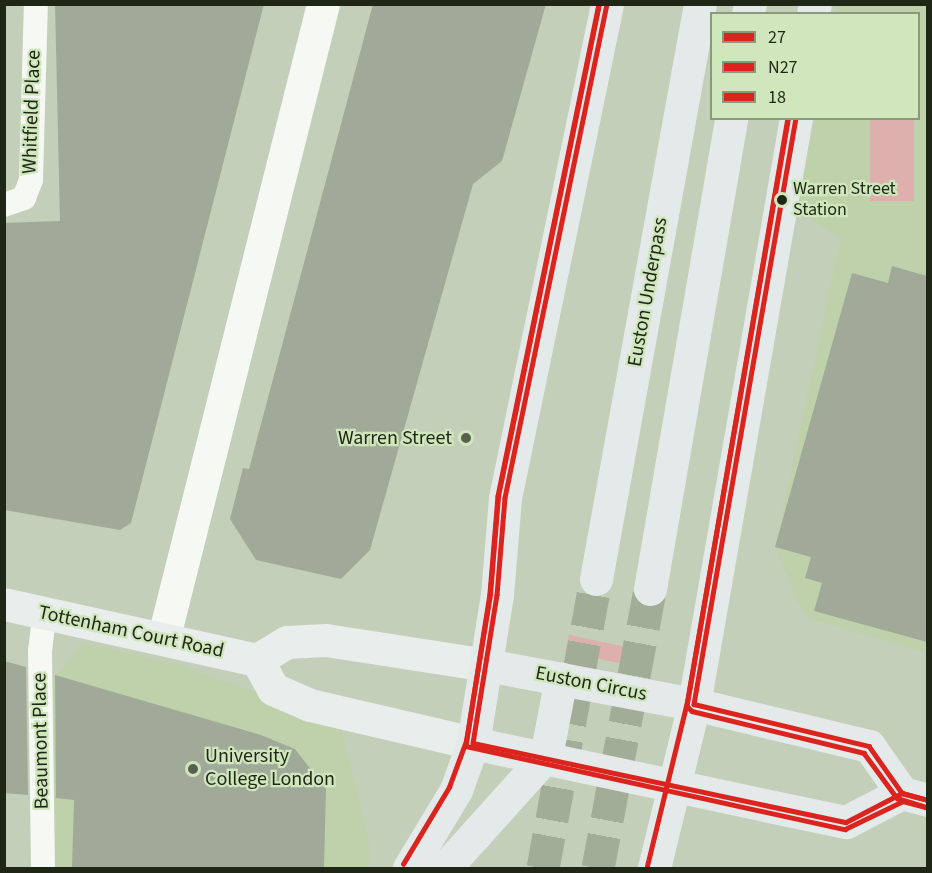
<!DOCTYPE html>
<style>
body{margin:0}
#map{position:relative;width:932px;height:873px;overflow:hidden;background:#c3cfb8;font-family:"Source Sans 3",sans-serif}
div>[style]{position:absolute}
.built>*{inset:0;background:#bed1ab}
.green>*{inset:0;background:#ddafad;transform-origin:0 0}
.building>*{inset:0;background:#a1aa99}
.trunk-tunnel>*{height:33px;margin-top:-16.5px;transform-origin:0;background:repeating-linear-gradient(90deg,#a2ad98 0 33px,transparent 0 49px)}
.service>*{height:24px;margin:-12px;padding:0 12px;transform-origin:12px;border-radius:12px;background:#f6f8f4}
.minor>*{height:33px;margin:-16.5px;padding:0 16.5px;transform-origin:16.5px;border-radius:16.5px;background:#f6f8f4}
.primary>*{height:33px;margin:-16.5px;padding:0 16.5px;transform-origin:16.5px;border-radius:16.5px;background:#e9edec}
.trunk>*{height:33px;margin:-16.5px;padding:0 16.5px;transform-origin:16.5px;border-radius:16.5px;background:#e4eaea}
.bus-1>*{height:4.5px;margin:-2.25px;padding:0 2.25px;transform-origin:2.25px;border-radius:2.25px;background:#dc241f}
.bus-2>*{height:4.5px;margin:-2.25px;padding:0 2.25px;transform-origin:2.25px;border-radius:2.25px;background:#dc241f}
.bus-3>*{height:4.5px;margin:-2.25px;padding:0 2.25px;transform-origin:2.25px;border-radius:2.25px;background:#dc241f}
.dots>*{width:16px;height:16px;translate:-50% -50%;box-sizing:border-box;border:3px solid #d0e6bc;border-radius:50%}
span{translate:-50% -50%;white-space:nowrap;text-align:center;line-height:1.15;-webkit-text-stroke:4.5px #d0e6bc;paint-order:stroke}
.bus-label{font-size:18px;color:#1e2616}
.left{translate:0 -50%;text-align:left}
.street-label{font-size:20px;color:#1e2616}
.poi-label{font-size:20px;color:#1e2616}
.right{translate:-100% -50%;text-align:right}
.frame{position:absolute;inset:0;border:6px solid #1e2616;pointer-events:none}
.legend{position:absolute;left:710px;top:12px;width:210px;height:108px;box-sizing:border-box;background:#d0e6bc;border:2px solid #89997a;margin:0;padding:8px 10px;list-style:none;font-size:18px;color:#1e2616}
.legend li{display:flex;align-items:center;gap:12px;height:30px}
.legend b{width:30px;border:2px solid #89997a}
</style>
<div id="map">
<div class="built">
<div style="clip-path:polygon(838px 5px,927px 5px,927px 653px,809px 618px,798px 603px,775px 547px,841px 238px,797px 210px,815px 119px,918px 118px,918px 14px,836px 13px)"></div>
<div style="clip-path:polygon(83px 643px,176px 664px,340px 722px,371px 851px,367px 868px,47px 868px,49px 684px)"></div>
</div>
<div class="green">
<div style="left:870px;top:119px;width:44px;height:82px"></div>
<div style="left:569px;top:635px;width:75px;height:17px;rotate:12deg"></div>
</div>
<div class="building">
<div style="clip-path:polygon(55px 4px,264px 4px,131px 523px,120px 530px,4px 510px,4px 223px,60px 221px)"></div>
<div style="clip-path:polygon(373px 4px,546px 4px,502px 161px,473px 184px,370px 550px,341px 579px,256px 560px,230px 519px,243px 468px,249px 469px)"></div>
<div style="clip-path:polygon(892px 266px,927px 276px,927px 642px,814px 611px,822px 583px,805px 578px,811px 557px,775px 547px,852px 273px,888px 283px)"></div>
<div style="clip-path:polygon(4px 661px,26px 667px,28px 795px,4px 793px)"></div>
<div style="clip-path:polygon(55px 675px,261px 735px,295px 749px,326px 789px,324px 868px,72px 868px,74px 800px,56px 798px)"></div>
</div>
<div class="trunk-tunnel">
<div style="left:543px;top:868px;width:294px;rotate:-79.6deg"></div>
<div style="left:598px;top:868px;width:284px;rotate:-79.4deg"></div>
</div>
<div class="service">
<div style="left:4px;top:205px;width:21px;rotate:-19deg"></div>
<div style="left:24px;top:198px;width:19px;rotate:-69deg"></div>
<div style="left:31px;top:180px;width:176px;rotate:-88.4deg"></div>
<div style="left:43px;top:868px;width:217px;rotate:-90.8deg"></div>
<div style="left:40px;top:651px;width:38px;rotate:-83deg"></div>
</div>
<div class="minor">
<div style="left:164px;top:636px;width:652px;rotate:-75.88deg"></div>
</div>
<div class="primary">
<div style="left:4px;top:604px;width:259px;rotate:12.5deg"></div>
<div style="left:257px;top:660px;width:35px;rotate:-31deg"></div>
<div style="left:287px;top:642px;width:39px;rotate:-3deg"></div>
<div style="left:326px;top:640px;width:163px;rotate:8.8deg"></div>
<div style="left:257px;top:660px;width:33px;rotate:61deg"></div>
<div style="left:273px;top:689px;width:40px;rotate:23.4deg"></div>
<div style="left:310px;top:705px;width:167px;rotate:13.1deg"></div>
</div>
<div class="trunk">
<div style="left:748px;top:14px;width:10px;rotate:-79deg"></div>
<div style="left:813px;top:14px;width:10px;rotate:-79deg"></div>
<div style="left:596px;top:579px;width:584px;rotate:-79.75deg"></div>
<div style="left:650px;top:589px;width:478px;rotate:-80.2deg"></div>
<div style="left:487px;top:665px;width:211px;rotate:10.7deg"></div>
<div style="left:694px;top:704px;width:180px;rotate:13.5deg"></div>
<div style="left:869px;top:746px;width:57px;rotate:54.9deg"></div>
<div style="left:902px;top:793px;width:27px;rotate:15deg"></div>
<div style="left:473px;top:743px;width:381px;rotate:12deg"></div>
<div style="left:846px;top:822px;width:63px;rotate:-27.4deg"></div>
<div style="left:409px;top:868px;width:91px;rotate:-58.9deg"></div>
<div style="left:456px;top:790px;width:50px;rotate:-70.1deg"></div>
<div style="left:473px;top:743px;width:150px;rotate:-80.8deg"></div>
<div style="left:497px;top:595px;width:97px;rotate:-85.3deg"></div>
<div style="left:505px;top:498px;width:504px;rotate:-78.33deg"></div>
<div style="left:445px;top:868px;width:151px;rotate:-48deg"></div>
<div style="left:546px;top:756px;width:79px;rotate:-79.1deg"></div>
<div style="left:654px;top:868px;width:169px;rotate:-76.3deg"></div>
<div style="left:694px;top:704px;width:595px;rotate:-80.13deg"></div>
</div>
<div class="bus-1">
<div style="left:607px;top:4px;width:504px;rotate:101.67deg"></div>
<div style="left:505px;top:498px;width:97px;rotate:94.7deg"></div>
<div style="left:497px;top:595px;width:150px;rotate:99.2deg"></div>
<div style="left:473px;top:743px;width:381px;rotate:12deg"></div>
<div style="left:846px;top:822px;width:63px;rotate:-27.4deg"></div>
<div style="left:902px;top:793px;width:27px;rotate:15deg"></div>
<div style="left:796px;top:118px;width:595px;rotate:99.87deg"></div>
<div style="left:694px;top:704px;width:180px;rotate:13.5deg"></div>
<div style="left:869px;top:746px;width:57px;rotate:54.9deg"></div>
<div style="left:902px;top:793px;width:27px;rotate:15deg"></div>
</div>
<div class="bus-2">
<div style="left:599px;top:4px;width:502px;rotate:101.6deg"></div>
<div style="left:498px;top:496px;width:98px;rotate:94.7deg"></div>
<div style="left:490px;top:594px;width:154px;rotate:99deg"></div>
<div style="left:466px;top:746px;width:388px;rotate:12.4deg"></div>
<div style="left:845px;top:829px;width:64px;rotate:-25.8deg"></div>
<div style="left:903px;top:801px;width:24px;rotate:15deg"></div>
<div style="left:788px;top:118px;width:597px;rotate:99.75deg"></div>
<div style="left:687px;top:706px;width:7px;rotate:45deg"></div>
<div style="left:692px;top:711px;width:177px;rotate:13.7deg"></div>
<div style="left:864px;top:753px;width:56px;rotate:53.7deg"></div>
<div style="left:897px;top:798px;width:30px;rotate:17deg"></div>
</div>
<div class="bus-3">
<div style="left:403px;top:864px;width:90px;rotate:-59.1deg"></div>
<div style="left:449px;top:787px;width:49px;rotate:-69.7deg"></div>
<div style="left:466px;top:741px;width:149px;rotate:-80.7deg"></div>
<div style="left:490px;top:594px;width:98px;rotate:-85.3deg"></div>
<div style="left:498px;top:496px;width:502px;rotate:-78.4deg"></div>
<div style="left:647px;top:866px;width:169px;rotate:-76.3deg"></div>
<div style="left:687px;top:702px;width:593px;rotate:-80.19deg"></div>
</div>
<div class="dots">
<div style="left:782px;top:200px;background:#1e2616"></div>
<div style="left:466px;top:438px;background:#58614f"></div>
<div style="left:193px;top:769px;background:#58614f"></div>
</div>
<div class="bus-label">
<span class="left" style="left:793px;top:200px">Warren Street<br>Station</span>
</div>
<div class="street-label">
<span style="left:32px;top:112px;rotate:-88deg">Whitfield Place</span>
<span style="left:648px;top:292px;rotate:-80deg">Euston Underpass</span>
<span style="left:131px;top:632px;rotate:12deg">Tottenham Court Road</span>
<span style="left:591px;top:684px;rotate:11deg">Euston Circus</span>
<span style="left:41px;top:741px;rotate:-91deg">Beaumont Place</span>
</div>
<div class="poi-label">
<span class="right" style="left:452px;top:438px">Warren Street</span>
<span class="left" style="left:205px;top:768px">University<br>College London</span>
</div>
<div class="frame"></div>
<ul class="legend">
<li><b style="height:8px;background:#dc241f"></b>27</li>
<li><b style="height:8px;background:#dc241f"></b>N27</li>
<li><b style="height:8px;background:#dc241f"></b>18</li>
</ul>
</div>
